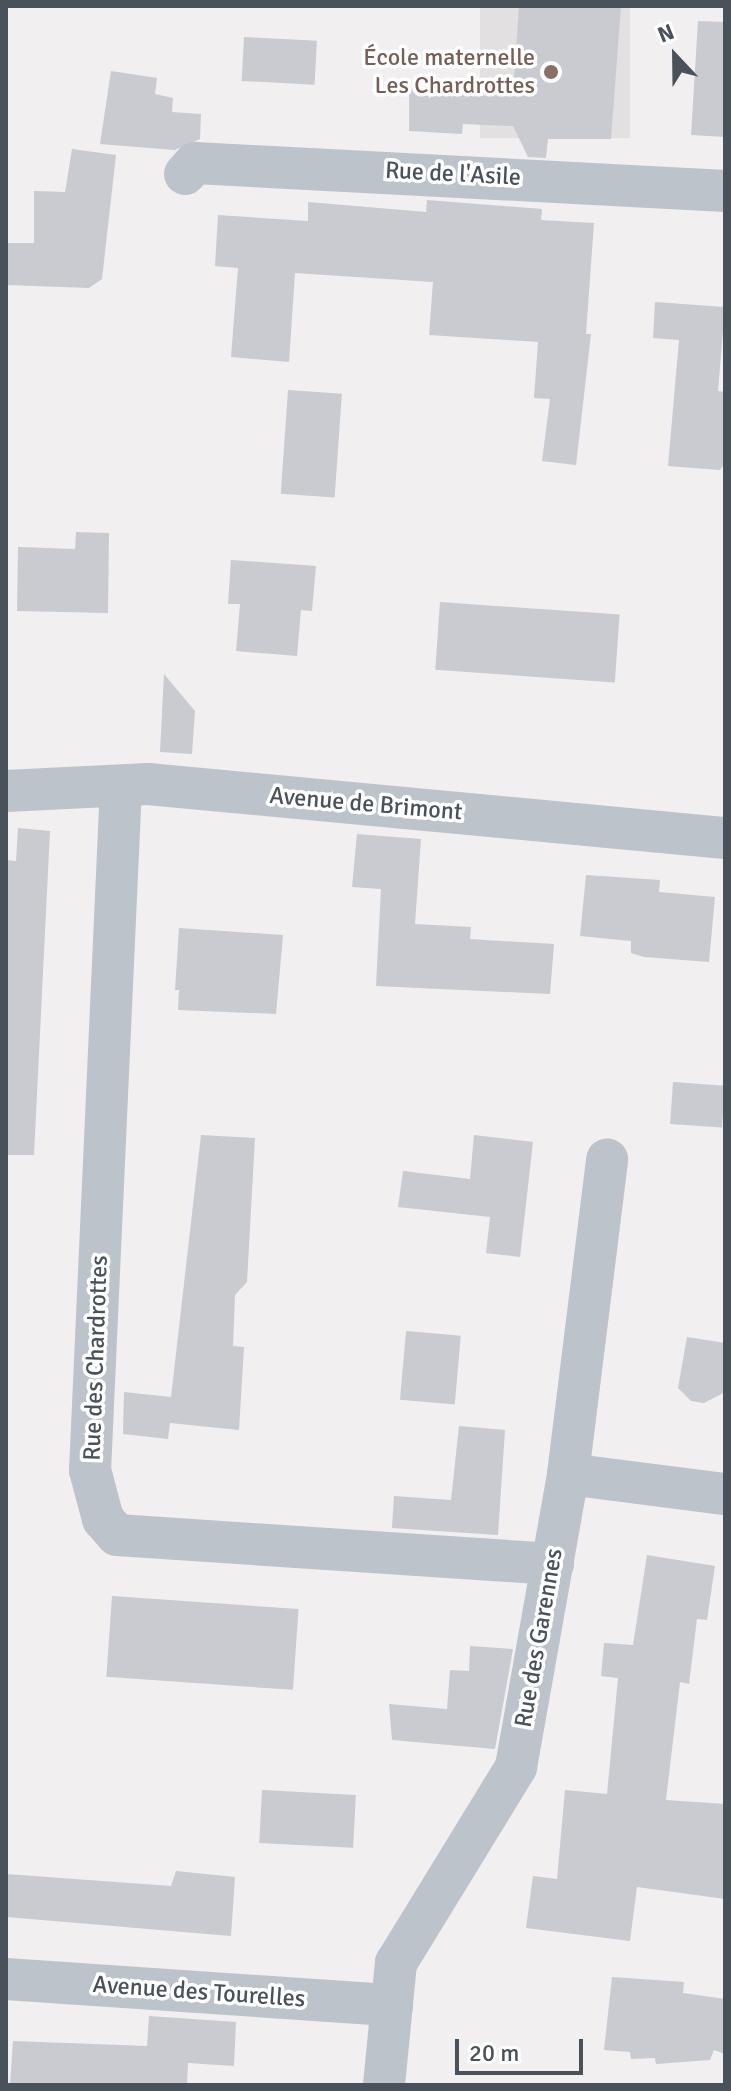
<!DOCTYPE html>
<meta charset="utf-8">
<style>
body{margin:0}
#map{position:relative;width:731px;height:2091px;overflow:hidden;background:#f1efef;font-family:Signika,sans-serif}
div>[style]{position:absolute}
.education>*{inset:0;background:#e2e0e0;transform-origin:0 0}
.building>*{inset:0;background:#c9cbd1;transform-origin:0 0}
.street>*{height:42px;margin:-21px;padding:0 21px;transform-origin:21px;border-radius:21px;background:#bcc3ca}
.dots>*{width:22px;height:22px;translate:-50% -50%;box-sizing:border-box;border:4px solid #fff;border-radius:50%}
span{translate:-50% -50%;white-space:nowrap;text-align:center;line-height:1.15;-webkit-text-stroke:7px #fff;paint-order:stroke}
.education-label{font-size:24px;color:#785e54}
.right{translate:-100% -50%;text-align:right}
.street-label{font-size:24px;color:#49525b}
.frame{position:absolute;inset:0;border:8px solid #49525b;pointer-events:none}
.north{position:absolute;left:635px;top:16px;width:80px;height:80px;-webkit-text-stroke:6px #fff;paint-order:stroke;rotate:338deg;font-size:22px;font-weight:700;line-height:32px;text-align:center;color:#49525b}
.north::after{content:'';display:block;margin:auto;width:28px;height:36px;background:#49525b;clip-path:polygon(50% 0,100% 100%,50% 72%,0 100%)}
.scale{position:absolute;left:455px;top:2039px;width:128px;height:36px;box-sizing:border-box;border:4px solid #49525b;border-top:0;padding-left:10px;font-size:24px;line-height:28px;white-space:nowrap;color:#49525b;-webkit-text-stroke:6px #fff;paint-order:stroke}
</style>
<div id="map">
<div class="education">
<div style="left:480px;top:6px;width:150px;height:132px"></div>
</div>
<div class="building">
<div style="clip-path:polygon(519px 6px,621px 6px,611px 139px,548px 139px,546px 158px,528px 157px,513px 126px,463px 124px,462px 134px,409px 131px,409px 88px,513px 95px)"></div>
<div style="clip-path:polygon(698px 21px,725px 22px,725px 137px,691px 135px)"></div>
<div style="left:244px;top:37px;width:73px;height:44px;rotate:3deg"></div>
<div style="clip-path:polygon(111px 71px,157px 78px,155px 94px,173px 98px,172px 112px,201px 114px,200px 139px,175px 150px,100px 144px)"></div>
<div style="clip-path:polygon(72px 149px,116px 155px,102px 279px,89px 288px,6px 285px,6px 243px,34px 243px,34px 191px,65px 192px)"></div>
<div style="clip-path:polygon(427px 200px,542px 209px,541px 220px,594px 223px,586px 334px,591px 334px,576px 465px,542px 461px,550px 399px,534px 398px,538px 342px,429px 335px,433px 282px,295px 273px,289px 362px,231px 357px,238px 268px,215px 266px,218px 215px,308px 221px,308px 202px,426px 212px)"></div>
<div style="clip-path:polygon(655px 302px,725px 307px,718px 391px,725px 392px,725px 463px,720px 470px,668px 466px,679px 340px,653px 338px)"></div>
<div style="left:288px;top:390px;width:54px;height:104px;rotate:4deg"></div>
<div style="clip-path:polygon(76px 532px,109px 533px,108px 613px,17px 611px,18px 547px,75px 549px)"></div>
<div style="clip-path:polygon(231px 560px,316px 566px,312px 611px,301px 610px,297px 656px,236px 651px,240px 604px,228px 604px)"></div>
<div style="left:440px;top:602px;width:180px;height:68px;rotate:4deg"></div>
<div style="clip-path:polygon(164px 674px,195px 711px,192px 754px,160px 752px)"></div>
<div style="clip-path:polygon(18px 828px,50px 831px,34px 1155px,6px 1155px,6px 860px,16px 861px)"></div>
<div style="clip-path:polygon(357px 834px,421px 839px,415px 924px,471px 927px,470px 939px,554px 944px,550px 994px,376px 986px,381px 889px,352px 887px)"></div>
<div style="clip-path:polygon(586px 875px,660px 880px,659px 892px,715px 897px,709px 962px,644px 957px,631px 953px,631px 941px,580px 936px)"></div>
<div style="clip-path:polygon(179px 928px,283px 935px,276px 1014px,178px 1010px,179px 990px,175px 990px)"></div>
<div style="left:673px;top:1082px;width:52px;height:42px;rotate:4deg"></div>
<div style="clip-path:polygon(201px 1135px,255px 1138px,247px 1282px,235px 1295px,233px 1346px,244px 1347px,239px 1430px,170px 1423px,168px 1439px,123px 1434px,124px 1392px,171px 1397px)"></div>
<div style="clip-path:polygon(474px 1135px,533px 1142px,520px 1257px,486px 1253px,490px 1217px,398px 1207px,403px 1171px,470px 1179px)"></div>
<div style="left:406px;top:1331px;width:55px;height:69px;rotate:5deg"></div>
<div style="clip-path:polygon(687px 1337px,725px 1343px,725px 1392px,704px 1403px,691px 1401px,678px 1388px)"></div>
<div style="clip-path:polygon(459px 1426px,505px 1430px,498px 1535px,392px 1528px,394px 1496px,451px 1500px)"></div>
<div style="clip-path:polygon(647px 1555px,715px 1566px,707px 1620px,697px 1619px,689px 1684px,680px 1682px,666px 1800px,725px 1804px,725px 1899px,637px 1887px,630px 1941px,526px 1928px,533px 1876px,557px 1879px,565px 1790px,607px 1794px,618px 1678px,601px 1676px,604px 1643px,633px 1645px)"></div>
<div style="left:112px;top:1596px;width:187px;height:81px;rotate:4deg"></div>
<div style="clip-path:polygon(470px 1646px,513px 1649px,495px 1749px,392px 1740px,389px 1704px,447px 1709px,450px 1670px,469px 1671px)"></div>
<div style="left:262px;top:1790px;width:94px;height:53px;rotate:3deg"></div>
<div style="clip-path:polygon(176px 1871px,235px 1877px,231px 1936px,6px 1917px,6px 1874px,171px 1886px)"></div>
<div style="clip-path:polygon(612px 1977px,684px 1982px,683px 1993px,725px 1999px,725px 2054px,714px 2050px,710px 2060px,656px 2064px,655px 2058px,631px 2059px,630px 2052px,604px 2050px)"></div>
<div style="clip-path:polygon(149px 2016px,236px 2022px,234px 2066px,188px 2063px,187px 2085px,10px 2085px,13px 2041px,147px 2046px)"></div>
</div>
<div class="street">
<div style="left:185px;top:174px;width:15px;rotate:-48deg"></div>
<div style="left:195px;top:163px;width:531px;rotate:3.02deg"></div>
<div style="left:121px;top:786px;width:685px;rotate:92.59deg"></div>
<div style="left:90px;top:1470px;width:51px;rotate:75.1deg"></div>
<div style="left:103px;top:1519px;width:21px;rotate:49deg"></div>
<div style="left:117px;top:1535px;width:437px;rotate:3.8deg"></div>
<div style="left:6px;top:791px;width:142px;rotate:-2.8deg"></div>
<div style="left:148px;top:784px;width:580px;rotate:5.35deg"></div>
<div style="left:568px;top:1474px;width:158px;rotate:7.3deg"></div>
<div style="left:6px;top:1979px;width:387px;rotate:3.9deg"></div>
<div style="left:384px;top:2085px;width:123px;rotate:-84.4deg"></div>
<div style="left:396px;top:1963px;width:230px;rotate:-58.5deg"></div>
<div style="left:516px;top:1767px;width:298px;rotate:-79.9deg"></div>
<div style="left:568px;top:1474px;width:317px;rotate:-82.9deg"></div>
</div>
<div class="dots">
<div style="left:551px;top:72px;background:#8d6e63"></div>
</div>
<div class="education-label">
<span class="right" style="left:535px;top:72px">École maternelle<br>Les Chardrottes</span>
</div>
<div class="street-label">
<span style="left:453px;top:174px;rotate:3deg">Rue de l'Asile</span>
<span style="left:366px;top:804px;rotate:5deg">Avenue de Brimont</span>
<span style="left:96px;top:1358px;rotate:-88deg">Rue des Chardrottes</span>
<span style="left:539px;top:1638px;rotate:-80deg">Rue des Garennes</span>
<span style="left:199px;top:1992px;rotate:4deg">Avenue des Tourelles</span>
</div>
<div class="frame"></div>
<div class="north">N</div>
<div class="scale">20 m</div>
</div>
